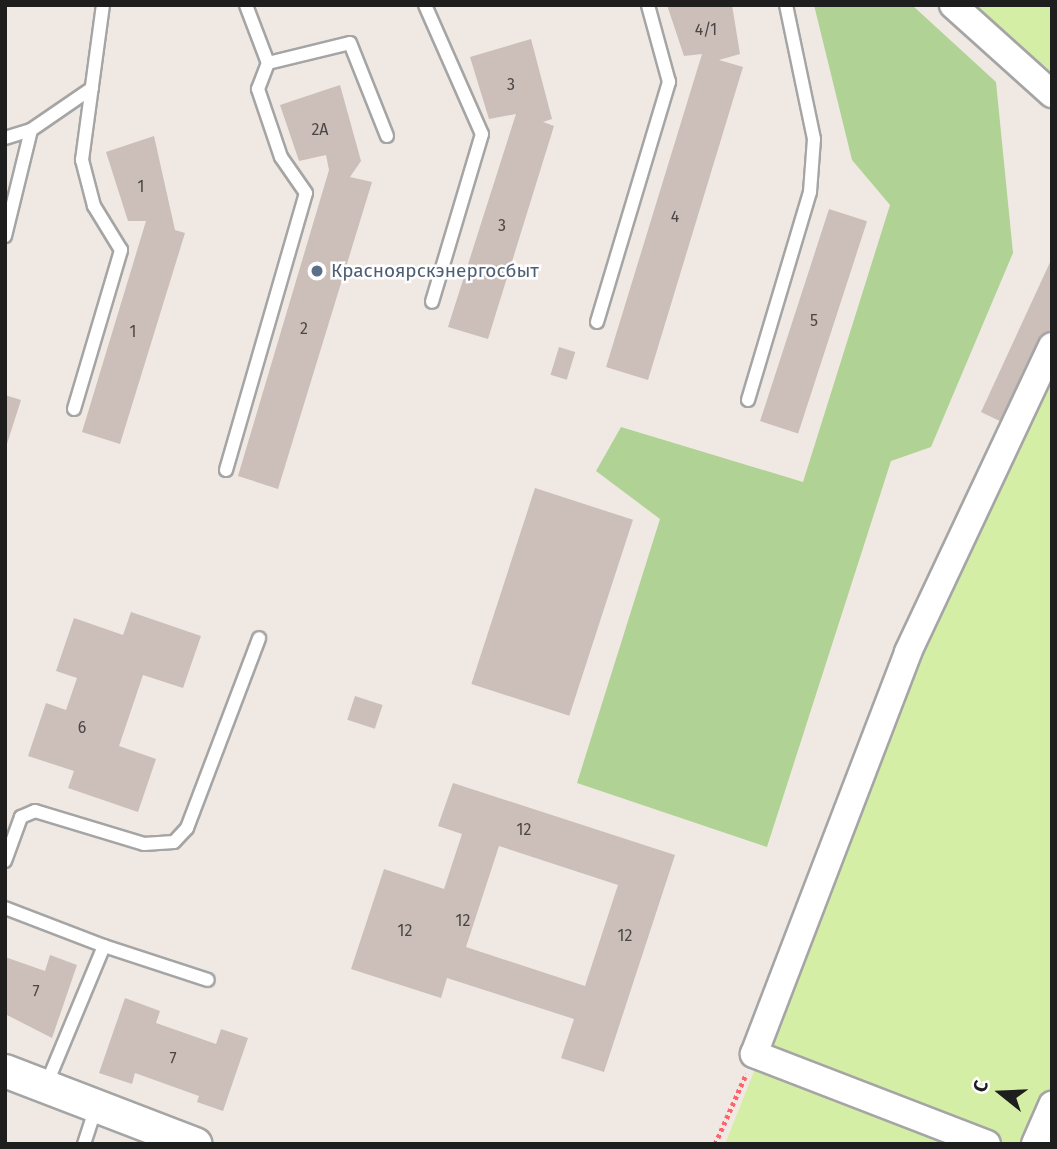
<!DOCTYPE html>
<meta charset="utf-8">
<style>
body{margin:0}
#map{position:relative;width:1057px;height:1149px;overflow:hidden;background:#f0e9e3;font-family:"Fira Sans",sans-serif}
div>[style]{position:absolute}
.grass>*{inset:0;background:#d4eea5}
.forest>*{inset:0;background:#b0d295}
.building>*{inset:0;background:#ccbeb9;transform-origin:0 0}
.path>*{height:4.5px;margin-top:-2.25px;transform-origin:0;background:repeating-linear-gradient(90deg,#ff646c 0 3.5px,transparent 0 7px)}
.roads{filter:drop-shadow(2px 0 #a5a5a5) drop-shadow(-2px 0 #a5a5a5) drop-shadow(0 2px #a5a5a5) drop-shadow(0 -2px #a5a5a5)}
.service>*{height:12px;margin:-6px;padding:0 6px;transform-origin:6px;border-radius:6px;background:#fff}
.minor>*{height:26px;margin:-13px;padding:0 13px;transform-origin:13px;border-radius:13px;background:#fff}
.tertiary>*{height:32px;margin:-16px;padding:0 16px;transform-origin:16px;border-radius:16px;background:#fff}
.dots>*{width:19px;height:19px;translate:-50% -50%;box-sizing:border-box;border:4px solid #fff;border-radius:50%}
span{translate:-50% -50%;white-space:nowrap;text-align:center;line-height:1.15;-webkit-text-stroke:5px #fff;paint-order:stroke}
.number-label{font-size:16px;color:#4a4645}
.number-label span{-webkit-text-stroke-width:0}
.service-label{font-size:19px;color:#4e5e75}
.left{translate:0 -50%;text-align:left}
.frame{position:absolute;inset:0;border:7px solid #1e1e1e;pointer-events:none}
.north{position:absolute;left:966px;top:1058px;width:70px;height:70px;-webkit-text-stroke:5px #fff;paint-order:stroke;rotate:288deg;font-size:19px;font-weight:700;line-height:28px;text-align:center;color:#1e1e1e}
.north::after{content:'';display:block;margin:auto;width:24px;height:32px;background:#1e1e1e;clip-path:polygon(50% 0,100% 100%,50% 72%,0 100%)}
</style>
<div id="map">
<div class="grass">
<div style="clip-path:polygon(971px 5px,1052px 5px,1052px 72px)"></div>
<div style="clip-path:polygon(1052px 374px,1052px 1144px,725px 1144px,902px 702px)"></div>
</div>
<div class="forest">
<div style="clip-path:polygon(814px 5px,912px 5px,996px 82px,1013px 253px,931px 447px,891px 461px,767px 847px,577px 783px,660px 519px,596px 471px,621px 427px,803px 482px,890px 205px,852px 160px)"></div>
</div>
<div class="building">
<div style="clip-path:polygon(667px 5px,732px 5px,740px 54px,719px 60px,743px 67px,648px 380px,606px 367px,702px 54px,684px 56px)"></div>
<div style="clip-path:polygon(531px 39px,552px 119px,543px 122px,554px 126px,488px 339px,448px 327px,516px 114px,489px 119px,470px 57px)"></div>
<div style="clip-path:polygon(340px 85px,361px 161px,350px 177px,372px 182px,278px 489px,238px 476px,329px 170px,326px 155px,299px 161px,280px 105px)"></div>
<div style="clip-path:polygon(154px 136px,175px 230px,185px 233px,120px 444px,82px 432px,146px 221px,128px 221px,106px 152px)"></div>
<div style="left:829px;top:209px;width:40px;height:223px;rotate:18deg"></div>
<div style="clip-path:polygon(1052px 258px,1052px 325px,1006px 424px,981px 412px)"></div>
<div style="left:559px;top:347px;width:17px;height:29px;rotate:17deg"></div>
<div style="clip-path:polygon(5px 395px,21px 400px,6px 447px,5px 447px)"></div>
<div style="left:535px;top:488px;width:103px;height:206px;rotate:18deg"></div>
<div style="clip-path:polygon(131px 612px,201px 636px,183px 688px,143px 675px,119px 746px,156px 759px,138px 812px,68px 788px,74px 771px,28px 756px,46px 703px,66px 710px,77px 678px,56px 671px,74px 618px,123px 635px)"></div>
<div style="left:355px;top:696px;width:29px;height:25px;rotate:18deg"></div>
<div style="clip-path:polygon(evenodd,453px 783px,675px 855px,604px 1072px,561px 1058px,574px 1019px,447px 978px,441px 998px,351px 969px,384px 869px,444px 889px,462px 834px,438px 826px,453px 783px,499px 846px,618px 885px,585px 986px,466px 947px,499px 846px)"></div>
<div style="clip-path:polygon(50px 955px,77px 965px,52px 1038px,5px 1014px,5px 957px,45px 971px)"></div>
<div style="clip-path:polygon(125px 998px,160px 1011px,156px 1023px,216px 1044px,221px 1029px,248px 1038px,223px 1111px,197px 1102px,199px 1096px,135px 1073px,132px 1084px,99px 1073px)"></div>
</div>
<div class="path">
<div style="left:715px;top:1144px;width:77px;rotate:-66.1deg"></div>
</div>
<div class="roads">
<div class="service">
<div style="left:425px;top:5px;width:141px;rotate:66.2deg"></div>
<div style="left:482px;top:134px;width:175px;rotate:106.6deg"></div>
<div style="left:268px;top:63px;width:84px;rotate:-13.7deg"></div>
<div style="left:350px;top:43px;width:100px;rotate:68.3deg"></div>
<div style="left:5px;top:138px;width:27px;rotate:-17deg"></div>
<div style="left:31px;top:130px;width:74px;rotate:-34.5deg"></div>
<div style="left:5px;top:236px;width:109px;rotate:-76.2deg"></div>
<div style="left:597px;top:322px;width:251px;rotate:-73.3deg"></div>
<div style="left:669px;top:82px;width:80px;rotate:-105.3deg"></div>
<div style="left:748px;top:400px;width:217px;rotate:-73.4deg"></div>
<div style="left:810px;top:192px;width:53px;rotate:-85.7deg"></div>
<div style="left:814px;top:139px;width:137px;rotate:-101.8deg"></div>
<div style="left:74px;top:409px;width:166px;rotate:-73.5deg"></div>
<div style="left:121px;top:250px;width:52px;rotate:-121.5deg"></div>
<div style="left:94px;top:206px;width:48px;rotate:-104.6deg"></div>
<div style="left:82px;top:160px;width:156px;rotate:-82.3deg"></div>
<div style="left:226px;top:470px;width:288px;rotate:-73.9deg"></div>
<div style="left:306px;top:193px;width:44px;rotate:-124.8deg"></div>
<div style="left:281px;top:157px;width:72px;rotate:-108.7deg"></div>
<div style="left:258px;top:89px;width:28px;rotate:-69deg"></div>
<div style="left:268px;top:63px;width:62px;rotate:-110.8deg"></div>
<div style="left:5px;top:861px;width:47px;rotate:-70deg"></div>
<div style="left:21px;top:817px;width:15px;rotate:-23deg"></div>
<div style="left:35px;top:811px;width:114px;rotate:16.8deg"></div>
<div style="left:144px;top:844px;width:30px;rotate:-4deg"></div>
<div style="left:174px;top:842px;width:19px;rotate:-47deg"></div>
<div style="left:187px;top:828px;width:203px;rotate:-69.2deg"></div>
<div style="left:5px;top:908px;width:106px;rotate:21deg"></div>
<div style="left:104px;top:946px;width:151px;rotate:112.6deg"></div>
<div style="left:104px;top:946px;width:109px;rotate:18.1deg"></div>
<div style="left:84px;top:1144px;width:38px;rotate:-72deg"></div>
</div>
<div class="minor">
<div style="left:953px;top:5px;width:133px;rotate:42deg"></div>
<div style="left:987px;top:1144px;width:250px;rotate:-158.9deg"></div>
<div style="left:754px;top:1054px;width:430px;rotate:-69deg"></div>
<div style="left:908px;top:652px;width:338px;rotate:-64.8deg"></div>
<div style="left:1035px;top:1144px;width:43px;rotate:-66.4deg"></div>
</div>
<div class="tertiary">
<div style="left:5px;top:1071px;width:204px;rotate:21deg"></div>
</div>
</div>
<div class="dots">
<div style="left:317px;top:271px;background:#5c6f8a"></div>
</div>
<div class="number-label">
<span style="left:706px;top:30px">4/1</span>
<span style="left:511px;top:85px">3</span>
<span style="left:320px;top:130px">2А</span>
<span style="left:141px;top:187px">1</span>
<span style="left:675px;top:217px">4</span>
<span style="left:502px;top:226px">3</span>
<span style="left:814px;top:321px">5</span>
<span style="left:304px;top:329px">2</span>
<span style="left:133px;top:332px">1</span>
<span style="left:82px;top:728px">6</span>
<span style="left:524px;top:830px">12</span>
<span style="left:463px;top:921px">12</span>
<span style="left:405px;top:931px">12</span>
<span style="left:625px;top:936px">12</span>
<span style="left:36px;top:992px">7</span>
<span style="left:173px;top:1059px">7</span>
</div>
<div class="service-label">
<span class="left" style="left:331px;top:271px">Красноярскэнергосбыт</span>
</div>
<div class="frame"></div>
<div class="north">С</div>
</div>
